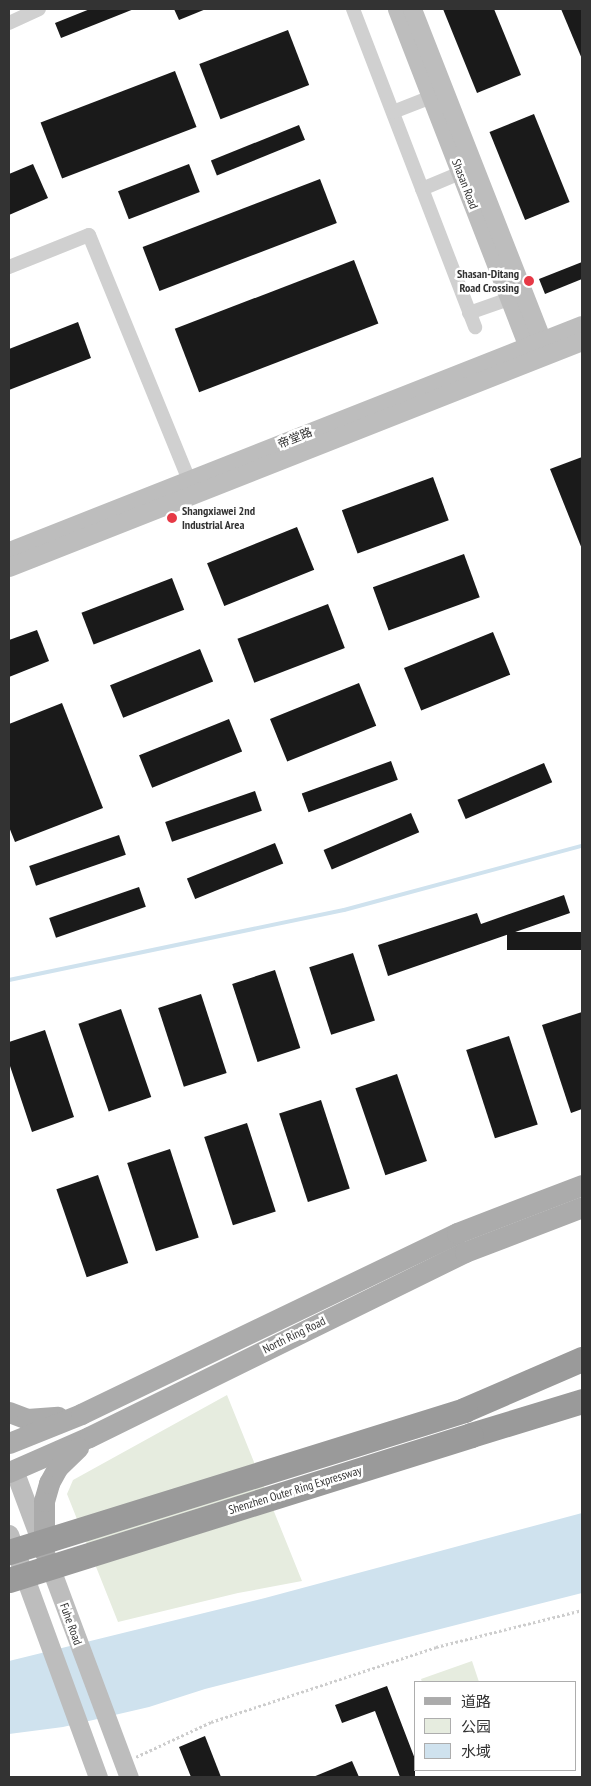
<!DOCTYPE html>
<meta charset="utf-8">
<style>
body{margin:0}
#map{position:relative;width:591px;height:1786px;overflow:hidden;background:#fff;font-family:"PT Sans Narrow","Noto Sans SC",sans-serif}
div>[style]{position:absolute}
.green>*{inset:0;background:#e6ecdf}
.water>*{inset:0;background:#cfe2ee}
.stream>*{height:4px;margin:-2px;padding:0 2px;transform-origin:2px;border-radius:2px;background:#cfe2ee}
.building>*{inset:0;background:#1a1a1a;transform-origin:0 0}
.path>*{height:2.5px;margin-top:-1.25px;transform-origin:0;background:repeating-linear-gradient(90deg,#cdcdcd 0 2.5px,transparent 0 5px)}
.street>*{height:14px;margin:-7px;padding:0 7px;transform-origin:7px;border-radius:7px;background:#d0d0d0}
.secondary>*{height:19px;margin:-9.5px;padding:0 9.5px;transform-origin:9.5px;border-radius:9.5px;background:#bdbdbd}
.primary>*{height:21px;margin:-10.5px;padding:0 10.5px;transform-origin:10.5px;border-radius:10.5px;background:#ababab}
.highway>*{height:25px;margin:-12.5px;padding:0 12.5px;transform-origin:12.5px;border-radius:12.5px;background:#9a9a9a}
.highway-bridge>*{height:25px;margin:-12.5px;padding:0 12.5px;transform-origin:12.5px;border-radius:12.5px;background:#9a9a9a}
.dots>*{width:14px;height:14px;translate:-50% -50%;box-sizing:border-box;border:2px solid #fff;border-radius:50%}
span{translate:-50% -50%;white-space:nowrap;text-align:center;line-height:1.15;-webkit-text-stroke:5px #fff;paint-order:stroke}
.street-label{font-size:12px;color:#333}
.poi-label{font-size:12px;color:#333;font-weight:700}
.right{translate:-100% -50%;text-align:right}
.left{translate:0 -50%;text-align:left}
.frame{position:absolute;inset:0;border:10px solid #333;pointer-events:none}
.legend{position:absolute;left:414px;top:1681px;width:162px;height:90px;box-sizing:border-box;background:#fff;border:1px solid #adadad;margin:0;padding:6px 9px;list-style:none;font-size:15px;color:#333}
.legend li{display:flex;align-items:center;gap:10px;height:25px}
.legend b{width:25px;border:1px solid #adadad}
</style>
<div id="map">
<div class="green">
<div style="clip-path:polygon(227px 1395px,302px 1581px,238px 1593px,118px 1622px,67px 1494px,73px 1480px)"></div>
<div style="clip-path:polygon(472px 1661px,479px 1682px,422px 1682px,421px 1679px)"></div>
</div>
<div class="water">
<div style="clip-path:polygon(582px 1513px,582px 1593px,205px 1689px,149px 1707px,63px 1727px,9px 1734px,9px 1661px,265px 1598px)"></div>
</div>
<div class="stream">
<div style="left:9px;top:980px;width:342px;rotate:-11.8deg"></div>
<div style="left:344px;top:910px;width:246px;rotate:-15.1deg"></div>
</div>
<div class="building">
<div style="clip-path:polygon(90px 9px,134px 9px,61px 38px,55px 23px)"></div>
<div style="clip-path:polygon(174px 9px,206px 9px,179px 20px)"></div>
<div style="clip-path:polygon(443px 9px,494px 9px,521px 75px,477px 93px)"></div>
<div style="clip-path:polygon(561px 9px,582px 9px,582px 59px)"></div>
<div style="left:288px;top:30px;width:59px;height:95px;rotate:69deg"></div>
<div style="left:175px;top:71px;width:60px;height:144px;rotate:69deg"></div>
<div style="left:534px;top:114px;width:95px;height:48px;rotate:68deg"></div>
<div style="left:299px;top:125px;width:16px;height:95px;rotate:68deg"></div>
<div style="clip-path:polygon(33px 164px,48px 198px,9px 215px,9px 174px)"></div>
<div style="left:189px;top:164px;width:30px;height:76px;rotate:69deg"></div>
<div style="left:320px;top:179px;width:47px;height:190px;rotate:69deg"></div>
<div style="left:354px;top:260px;width:68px;height:192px;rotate:69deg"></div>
<div style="clip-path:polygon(582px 262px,582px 279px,545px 294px,539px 279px)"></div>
<div style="clip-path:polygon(78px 322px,91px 358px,9px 390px,9px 349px)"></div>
<div style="clip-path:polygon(582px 457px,582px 549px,550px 469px)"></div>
<div style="left:433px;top:477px;width:46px;height:97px;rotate:70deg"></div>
<div style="left:297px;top:527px;width:46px;height:97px;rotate:68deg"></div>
<div style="left:464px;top:554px;width:46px;height:97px;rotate:70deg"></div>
<div style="left:172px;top:578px;width:34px;height:97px;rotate:69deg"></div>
<div style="left:328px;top:604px;width:47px;height:97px;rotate:69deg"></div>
<div style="clip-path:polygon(37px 630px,49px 661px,9px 677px,9px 640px)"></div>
<div style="left:493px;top:632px;width:46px;height:96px;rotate:68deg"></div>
<div style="left:200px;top:649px;width:35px;height:97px;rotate:68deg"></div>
<div style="left:359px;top:683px;width:46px;height:96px;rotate:68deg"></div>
<div style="clip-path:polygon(62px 703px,103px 808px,15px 842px,9px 827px,9px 724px)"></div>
<div style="left:229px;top:719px;width:35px;height:97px;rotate:68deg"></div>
<div style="left:391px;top:761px;width:20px;height:95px;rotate:70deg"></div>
<div style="left:544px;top:763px;width:21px;height:94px;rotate:67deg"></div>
<div style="left:255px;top:791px;width:21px;height:95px;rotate:71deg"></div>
<div style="left:411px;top:813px;width:21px;height:95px;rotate:67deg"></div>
<div style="left:119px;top:835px;width:21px;height:95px;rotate:71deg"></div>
<div style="left:275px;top:843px;width:22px;height:95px;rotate:68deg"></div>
<div style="left:139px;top:887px;width:21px;height:95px;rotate:71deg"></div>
<div style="clip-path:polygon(564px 895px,570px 913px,388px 976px,378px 945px,477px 913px,481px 924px)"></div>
<div style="left:582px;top:932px;width:18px;height:75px;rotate:90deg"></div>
<div style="left:353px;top:953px;width:71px;height:46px;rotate:72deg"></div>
<div style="left:275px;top:970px;width:82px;height:45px;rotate:72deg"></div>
<div style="left:201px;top:994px;width:83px;height:45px;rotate:72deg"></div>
<div style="left:121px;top:1009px;width:93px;height:45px;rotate:71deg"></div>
<div style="clip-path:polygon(582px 1012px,582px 1109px,571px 1113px,542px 1025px)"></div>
<div style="clip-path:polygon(45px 1030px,74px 1117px,32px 1132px,9px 1063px,9px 1042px)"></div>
<div style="left:509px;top:1036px;width:93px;height:45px;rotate:72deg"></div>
<div style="left:397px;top:1074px;width:92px;height:44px;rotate:71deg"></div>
<div style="left:321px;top:1100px;width:93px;height:44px;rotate:72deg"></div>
<div style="left:247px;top:1123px;width:93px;height:45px;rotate:72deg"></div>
<div style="left:170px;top:1149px;width:93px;height:45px;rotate:72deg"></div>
<div style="left:98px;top:1175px;width:93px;height:44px;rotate:71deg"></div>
<div style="clip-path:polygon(387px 1686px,415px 1759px,415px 1777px,400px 1777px,375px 1711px,342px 1723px,335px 1705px)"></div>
<div style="clip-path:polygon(205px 1736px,221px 1777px,191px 1777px,179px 1747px)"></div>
<div style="clip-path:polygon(352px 1761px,359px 1777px,313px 1777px)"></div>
</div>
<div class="path">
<div style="left:136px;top:1757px;width:83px;rotate:-25deg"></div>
<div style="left:211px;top:1722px;width:237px;rotate:-18.4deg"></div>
<div style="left:436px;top:1647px;width:151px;rotate:-14.2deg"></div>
</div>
<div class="street">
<div style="left:353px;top:9px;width:341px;rotate:69deg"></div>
<div style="left:9px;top:23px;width:33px;rotate:-25deg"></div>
<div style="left:393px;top:112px;width:49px;rotate:-21.4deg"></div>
<div style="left:422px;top:189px;width:41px;rotate:-22.8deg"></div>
<div style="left:9px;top:267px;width:86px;rotate:-21.8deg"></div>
<div style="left:89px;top:235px;width:273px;rotate:67.8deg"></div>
<div style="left:469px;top:313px;width:42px;rotate:-19.3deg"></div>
</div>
<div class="secondary">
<div style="left:397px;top:9px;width:373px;rotate:68.8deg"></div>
<div style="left:412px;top:9px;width:367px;rotate:68.6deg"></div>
<div style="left:9px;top:551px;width:616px;rotate:-21.53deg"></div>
<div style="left:9px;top:567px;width:616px;rotate:-21.53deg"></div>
<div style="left:14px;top:1470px;width:328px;rotate:69.5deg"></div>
<div style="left:9px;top:1534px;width:259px;rotate:69.9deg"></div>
</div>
<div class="primary">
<div style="left:9px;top:1412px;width:19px;rotate:21deg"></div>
<div style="left:27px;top:1419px;width:31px;rotate:-4deg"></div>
<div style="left:9px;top:1443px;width:78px;rotate:-21.9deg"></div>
<div style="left:81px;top:1414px;width:417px;rotate:-25.7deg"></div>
<div style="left:457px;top:1233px;width:134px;rotate:-21deg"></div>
<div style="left:9px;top:1472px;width:87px;rotate:-23.6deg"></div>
<div style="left:89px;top:1437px;width:419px;rotate:-26.2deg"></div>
<div style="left:465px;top:1252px;width:125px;rotate:-21deg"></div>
<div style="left:44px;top:1551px;width:50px;rotate:-90deg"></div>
<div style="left:44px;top:1501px;width:19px;rotate:-74deg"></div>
<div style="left:49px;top:1483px;width:18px;rotate:-61deg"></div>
<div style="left:58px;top:1467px;width:28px;rotate:-44deg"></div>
</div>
<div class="highway">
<div style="left:464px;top:1410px;width:129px;rotate:-23.4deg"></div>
<div style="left:471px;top:1435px;width:116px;rotate:-17deg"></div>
</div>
<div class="highway-bridge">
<div style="left:9px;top:1552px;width:477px;rotate:-17.3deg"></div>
<div style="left:9px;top:1580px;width:484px;rotate:-17.4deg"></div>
</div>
<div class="dots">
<div style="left:529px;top:281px;background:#e63946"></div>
<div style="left:172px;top:518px;background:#e63946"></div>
</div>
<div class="street-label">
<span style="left:465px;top:184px;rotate:69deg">Shasan Road</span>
<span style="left:295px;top:438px;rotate:-22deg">帝堂路</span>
<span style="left:294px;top:1335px;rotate:-26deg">North Ring Road</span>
<span style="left:295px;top:1490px;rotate:-17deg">Shenzhen Outer Ring Expressway</span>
<span style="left:71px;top:1624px;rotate:70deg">Fuhe Road</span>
</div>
<div class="poi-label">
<span class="right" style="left:519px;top:281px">Shasan-Ditang<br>Road Crossing</span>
<span class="left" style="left:182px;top:518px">Shangxiawei 2nd<br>Industrial Area</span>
</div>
<div class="frame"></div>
<ul class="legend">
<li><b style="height:6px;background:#ababab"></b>道路</li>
<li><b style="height:14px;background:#e6ecdf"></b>公园</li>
<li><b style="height:14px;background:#cfe2ee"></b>水域</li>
</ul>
</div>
